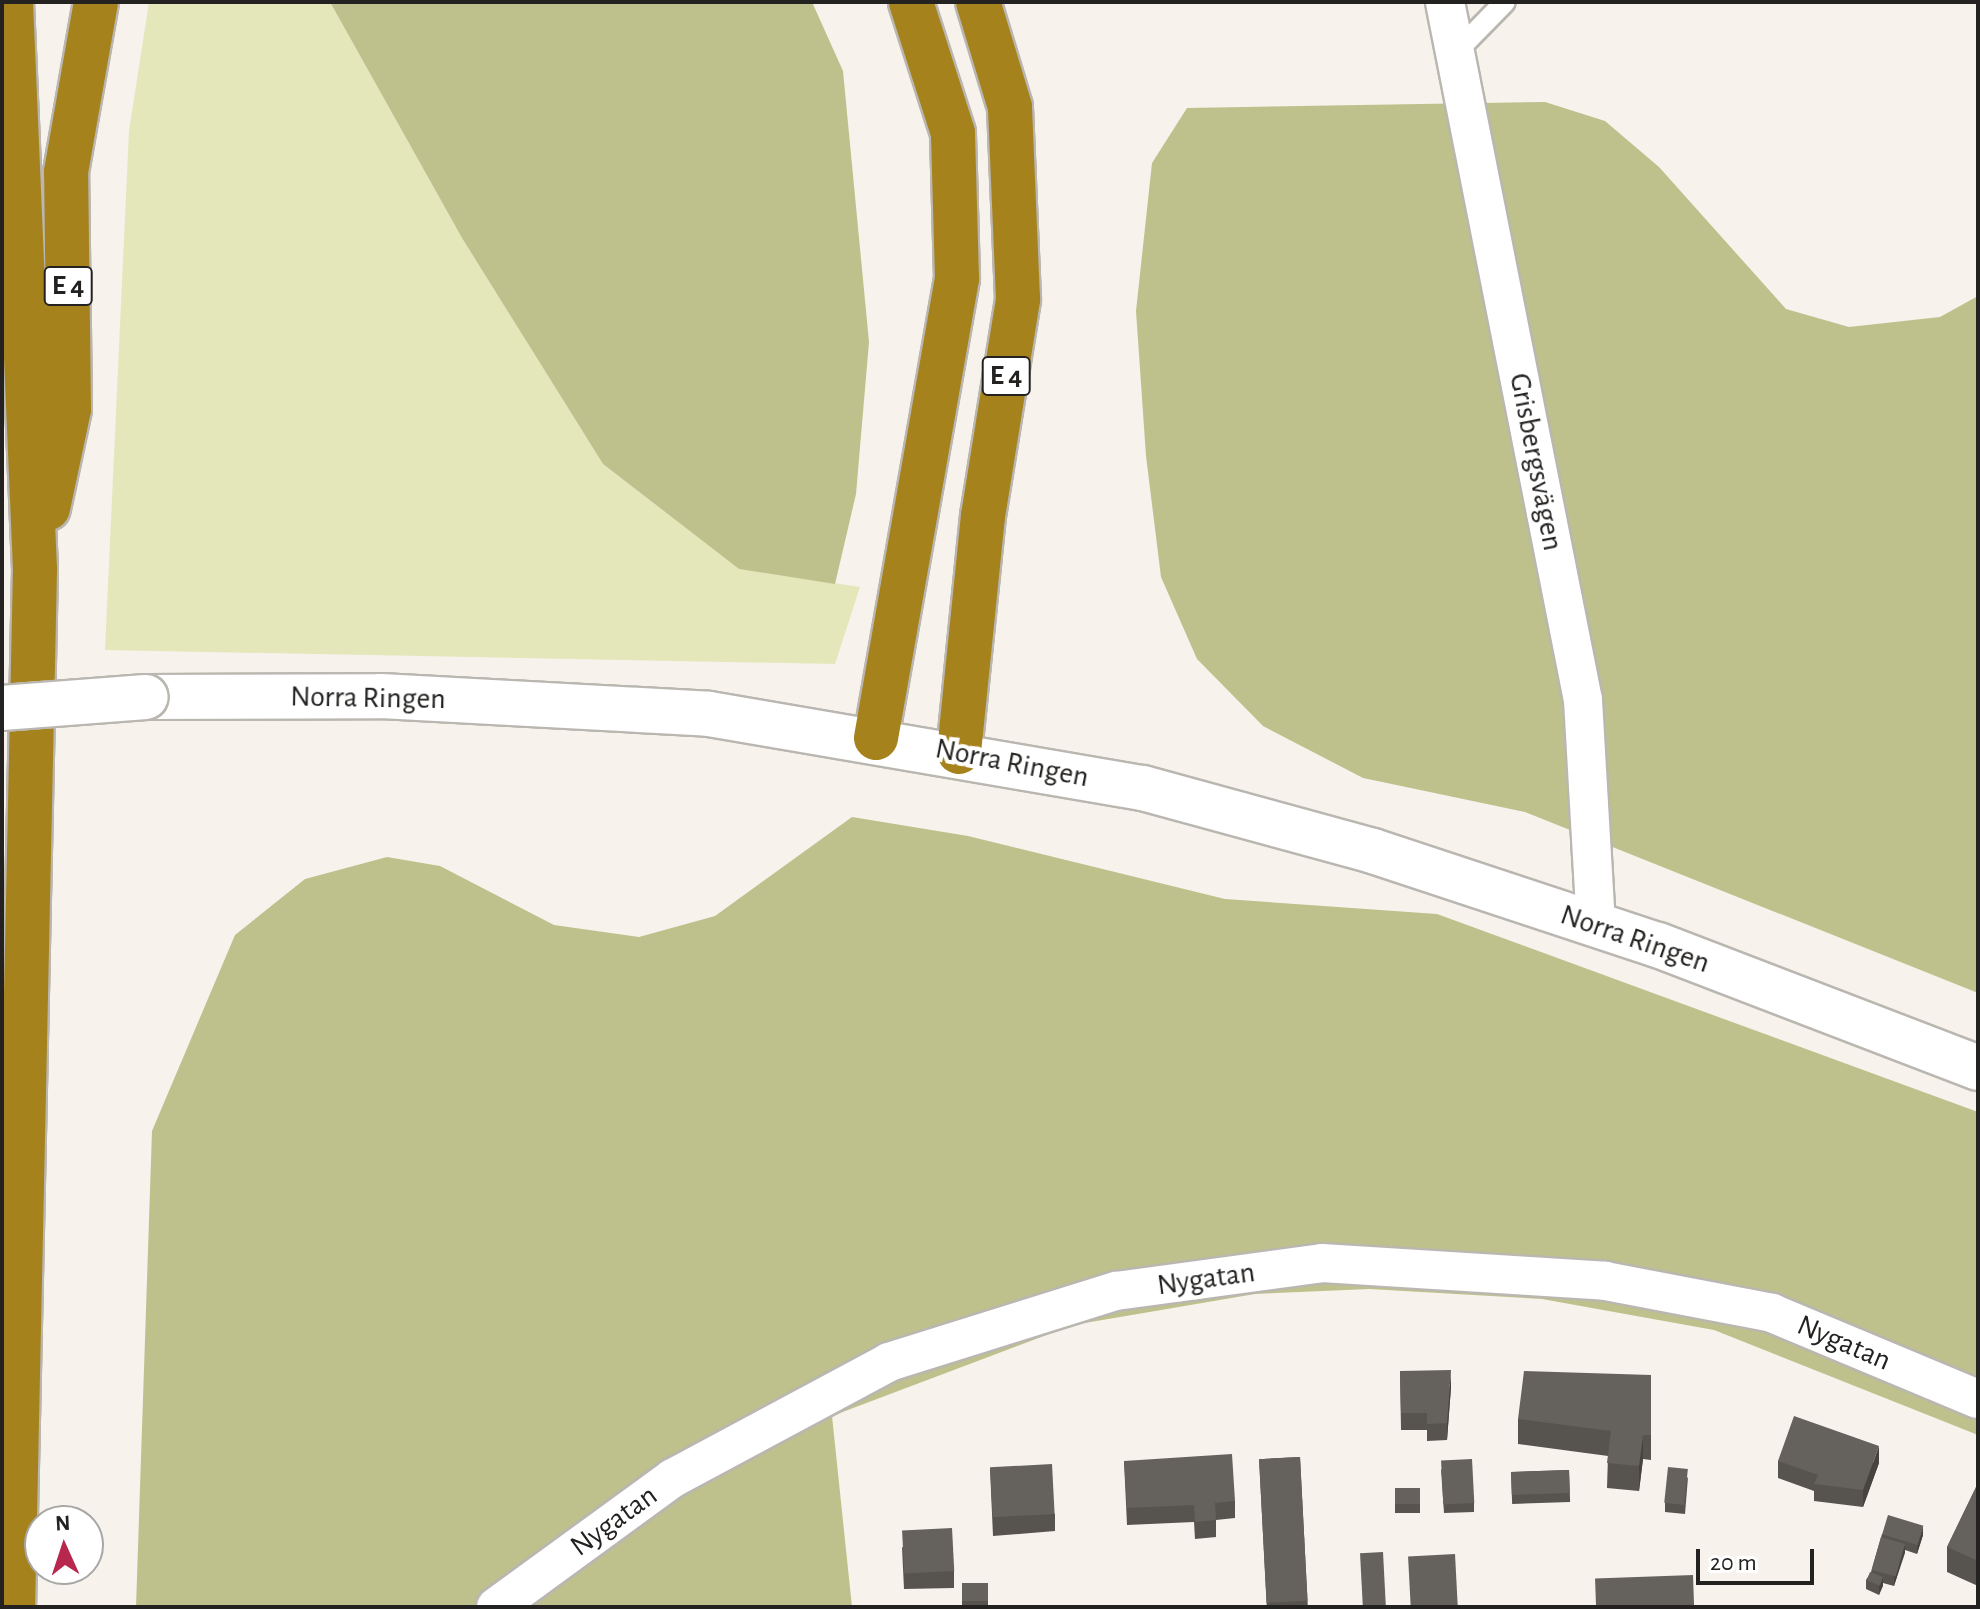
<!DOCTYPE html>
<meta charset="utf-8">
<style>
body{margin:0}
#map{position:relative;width:1980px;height:1609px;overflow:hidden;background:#f7f2ec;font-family:"Alegreya Sans",sans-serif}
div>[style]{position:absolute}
.green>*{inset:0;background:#e4e7ba}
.forest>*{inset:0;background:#bec18c}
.roads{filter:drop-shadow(2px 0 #bab6b0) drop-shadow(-2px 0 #bab6b0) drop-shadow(0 2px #bab6b0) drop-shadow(0 -2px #bab6b0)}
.service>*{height:20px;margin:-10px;padding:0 10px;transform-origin:10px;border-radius:10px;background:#fff}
.minor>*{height:38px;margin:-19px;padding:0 19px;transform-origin:19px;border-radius:19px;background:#fff}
.secondary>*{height:44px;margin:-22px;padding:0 22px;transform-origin:22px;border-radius:22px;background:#fff}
.motorway>*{height:44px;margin:-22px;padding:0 22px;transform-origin:22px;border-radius:22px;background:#a5821c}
.bridges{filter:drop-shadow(2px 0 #bab6b0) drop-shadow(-2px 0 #bab6b0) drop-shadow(0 2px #bab6b0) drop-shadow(0 -2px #bab6b0)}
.secondary-bridge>*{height:44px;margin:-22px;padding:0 22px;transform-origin:22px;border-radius:22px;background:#fff}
.wall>*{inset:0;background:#57534f;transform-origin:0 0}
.shaded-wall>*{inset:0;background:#474440}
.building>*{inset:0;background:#65615c;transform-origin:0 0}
span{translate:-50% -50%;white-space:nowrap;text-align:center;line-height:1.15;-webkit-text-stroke:8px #fff;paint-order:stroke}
.shield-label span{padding:2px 6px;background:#fff;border:2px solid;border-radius:6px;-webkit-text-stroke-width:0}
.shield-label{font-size:28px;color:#242220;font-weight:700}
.street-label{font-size:30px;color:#242220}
.frame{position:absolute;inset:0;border:4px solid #242220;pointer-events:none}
.north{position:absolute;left:24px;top:1505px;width:80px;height:80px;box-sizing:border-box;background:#fff;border:2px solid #a7a7a6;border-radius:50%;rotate:357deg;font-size:22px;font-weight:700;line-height:32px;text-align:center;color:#242220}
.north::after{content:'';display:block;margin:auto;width:28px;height:36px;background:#b7274e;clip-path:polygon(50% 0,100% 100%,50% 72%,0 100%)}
.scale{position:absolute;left:1696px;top:1549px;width:118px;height:36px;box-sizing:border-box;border:4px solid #242220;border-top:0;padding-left:10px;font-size:24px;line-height:28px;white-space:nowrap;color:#242220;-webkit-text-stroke:6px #fff;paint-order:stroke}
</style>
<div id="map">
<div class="green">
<div style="clip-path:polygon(149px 2px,330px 2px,462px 238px,603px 464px,739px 569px,860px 587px,835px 664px,105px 650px,129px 131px)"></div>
</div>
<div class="forest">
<div style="clip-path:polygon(330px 2px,812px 2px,843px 71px,869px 342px,856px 494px,835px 584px,739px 569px,603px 464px,462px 238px)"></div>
<div style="clip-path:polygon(1545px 102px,1605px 121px,1659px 167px,1786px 309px,1849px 327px,1940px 317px,1978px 296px,1978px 993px,1525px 812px,1363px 778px,1263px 726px,1197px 659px,1161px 577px,1146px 456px,1136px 311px,1152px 163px,1187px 108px)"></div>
<div style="clip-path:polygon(852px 817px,968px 836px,1225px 899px,1437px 914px,1978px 1112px,1978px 1435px,1714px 1330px,1542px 1299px,1369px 1289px,1255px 1294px,1073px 1325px,832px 1416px,852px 1607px,136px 1607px,152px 1131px,235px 935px,305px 879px,387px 857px,440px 866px,554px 925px,639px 937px,715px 916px)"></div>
</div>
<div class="roads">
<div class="service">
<div style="left:1455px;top:53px;width:71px;rotate:-45.6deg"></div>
</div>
<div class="minor">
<div style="left:1445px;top:2px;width:712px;rotate:78.82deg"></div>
<div style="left:1583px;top:700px;width:225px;rotate:86.7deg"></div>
<div style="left:496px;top:1607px;width:219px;rotate:-36.1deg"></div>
<div style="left:673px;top:1478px;width:245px;rotate:-28.2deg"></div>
<div style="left:889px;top:1362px;width:238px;rotate:-17.4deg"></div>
<div style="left:1116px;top:1291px;width:208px;rotate:-7.7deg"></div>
<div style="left:1322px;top:1263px;width:284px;rotate:3.6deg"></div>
<div style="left:1605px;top:1281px;width:170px;rotate:10.8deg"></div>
<div style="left:1772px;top:1313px;width:223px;rotate:22.7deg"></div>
</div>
<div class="secondary">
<div style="left:146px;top:697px;width:235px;rotate:-0.2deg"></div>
<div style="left:381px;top:696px;width:328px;rotate:3.1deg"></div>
<div style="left:709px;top:714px;width:440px;rotate:9.7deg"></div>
<div style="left:1143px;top:788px;width:238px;rotate:15.3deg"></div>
<div style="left:1373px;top:851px;width:300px;rotate:18.3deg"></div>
<div style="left:1658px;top:945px;width:343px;rotate:21deg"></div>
</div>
<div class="motorway">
<div style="left:11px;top:2px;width:568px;rotate:87.58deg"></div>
<div style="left:35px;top:569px;width:1038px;rotate:91.21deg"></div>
<div style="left:48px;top:508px;width:101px;rotate:-78deg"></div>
<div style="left:69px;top:409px;width:237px;rotate:-90.7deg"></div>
<div style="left:66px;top:172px;width:173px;rotate:-80deg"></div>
<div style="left:876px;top:738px;width:467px;rotate:-80deg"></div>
<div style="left:957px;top:278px;width:145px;rotate:-91.6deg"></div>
<div style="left:953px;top:133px;width:138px;rotate:-107.8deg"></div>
<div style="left:959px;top:752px;width:237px;rotate:-84.2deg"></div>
<div style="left:983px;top:516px;width:220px;rotate:-80.8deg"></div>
<div style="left:1018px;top:299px;width:192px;rotate:-92.4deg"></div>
<div style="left:1010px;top:107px;width:110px;rotate:-106.9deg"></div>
</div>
</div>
<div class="bridges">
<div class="secondary-bridge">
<div style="left:2px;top:708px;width:144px;rotate:-4.4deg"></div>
</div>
</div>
<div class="wall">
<div style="clip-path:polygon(1400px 1371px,1451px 1387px,1447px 1440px,1427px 1441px,1427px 1430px,1401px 1430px)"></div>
<div style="clip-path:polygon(1651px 1375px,1651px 1460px,1643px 1459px,1639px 1491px,1607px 1488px,1608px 1456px,1518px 1444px,1518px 1419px)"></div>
<div style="left:1300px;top:1457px;width:150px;height:41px;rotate:87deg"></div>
<div style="clip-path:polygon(1124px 1461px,1235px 1501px,1235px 1518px,1216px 1520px,1216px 1537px,1195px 1539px,1194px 1522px,1127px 1525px)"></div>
<div style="clip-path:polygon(1778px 1461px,1879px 1463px,1863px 1507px,1814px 1501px,1814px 1491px,1778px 1478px)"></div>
<div style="clip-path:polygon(990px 1468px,1055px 1514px,1055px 1531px,993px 1536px)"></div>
<div style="clip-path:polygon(1441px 1469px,1474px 1503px,1474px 1512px,1444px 1513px)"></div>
<div style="left:1569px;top:1470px;width:32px;height:58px;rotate:88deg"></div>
<div style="clip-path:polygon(1688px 1477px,1685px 1514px,1665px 1512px,1665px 1503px)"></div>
<div style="clip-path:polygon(1978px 1483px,1978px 1586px,1947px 1572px,1947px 1547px)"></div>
<div style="left:1395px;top:1488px;width:25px;height:25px"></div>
<div style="clip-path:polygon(1882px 1534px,1923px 1535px,1917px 1554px,1905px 1550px,1894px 1586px,1883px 1583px,1879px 1595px,1866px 1589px,1866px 1580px,1871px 1572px)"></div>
<div style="clip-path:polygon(902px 1547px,954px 1571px,954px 1588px,904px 1589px)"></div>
<div style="left:962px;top:1583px;width:26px;height:24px"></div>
</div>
<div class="shaded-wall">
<div style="clip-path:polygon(1451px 1370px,1451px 1387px,1447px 1440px,1447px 1423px)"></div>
<div style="clip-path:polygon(1643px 1435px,1643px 1459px,1639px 1491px,1639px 1466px)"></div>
<div style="clip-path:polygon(1879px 1446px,1879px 1463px,1863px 1507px,1863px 1490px)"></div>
<div style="clip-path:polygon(1923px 1526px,1923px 1535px,1917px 1554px,1917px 1545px)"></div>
<div style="clip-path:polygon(1905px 1544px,1905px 1553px,1894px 1586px,1894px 1578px)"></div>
<div style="clip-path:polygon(1883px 1577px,1883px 1586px,1879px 1595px,1879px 1586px)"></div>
</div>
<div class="building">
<div style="clip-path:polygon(1451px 1370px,1447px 1423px,1427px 1424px,1427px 1413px,1401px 1413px,1400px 1371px)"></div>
<div style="clip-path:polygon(1524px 1371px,1651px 1375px,1651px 1435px,1643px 1435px,1639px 1466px,1607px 1463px,1611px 1431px,1518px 1419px)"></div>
<div style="clip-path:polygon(1794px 1416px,1879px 1446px,1863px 1490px,1814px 1484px,1818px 1475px,1778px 1461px)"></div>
<div style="clip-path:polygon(1232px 1454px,1235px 1501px,1215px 1503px,1216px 1520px,1195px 1522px,1194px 1505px,1127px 1508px,1124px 1461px)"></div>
<div style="left:1300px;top:1457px;width:144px;height:41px;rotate:87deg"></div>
<div style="left:1472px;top:1459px;width:44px;height:31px;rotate:87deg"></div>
<div style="left:1052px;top:1464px;width:50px;height:62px;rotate:87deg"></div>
<div style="left:1668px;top:1467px;width:20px;height:36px;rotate:6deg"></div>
<div style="left:1569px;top:1470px;width:23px;height:58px;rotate:88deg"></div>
<div style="clip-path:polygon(1978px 1483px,1978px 1561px,1947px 1547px)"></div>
<div style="left:1395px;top:1488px;width:25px;height:16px"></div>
<div style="left:1888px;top:1515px;width:37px;height:20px;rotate:17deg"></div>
<div style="left:952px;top:1528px;width:43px;height:50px;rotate:87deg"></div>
<div style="left:1881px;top:1537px;width:25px;height:34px;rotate:16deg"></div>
<div style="left:1383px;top:1552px;width:53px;height:23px;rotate:87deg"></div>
<div style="left:1455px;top:1554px;width:53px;height:47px;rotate:87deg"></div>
<div style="left:1870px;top:1572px;width:14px;height:9px;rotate:21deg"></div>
<div style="left:1693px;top:1575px;width:32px;height:98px;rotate:88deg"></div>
<div style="left:962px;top:1583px;width:26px;height:18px"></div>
</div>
<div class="shield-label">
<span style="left:68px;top:286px">E 4</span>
<span style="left:1006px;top:376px">E 4</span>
</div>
<div class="street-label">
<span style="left:1536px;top:462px;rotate:79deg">Grisbergsvägen</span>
<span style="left:368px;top:698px;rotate:1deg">Norra Ringen</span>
<span style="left:1012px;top:763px;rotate:11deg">Norra Ringen</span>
<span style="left:1635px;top:939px;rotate:19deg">Norra Ringen</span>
<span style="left:1206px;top:1279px;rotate:-8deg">Nygatan</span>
<span style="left:1844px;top:1343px;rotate:23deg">Nygatan</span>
<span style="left:614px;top:1521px;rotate:-36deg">Nygatan</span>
</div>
<div class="frame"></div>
<div class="north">N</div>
<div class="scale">20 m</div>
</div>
